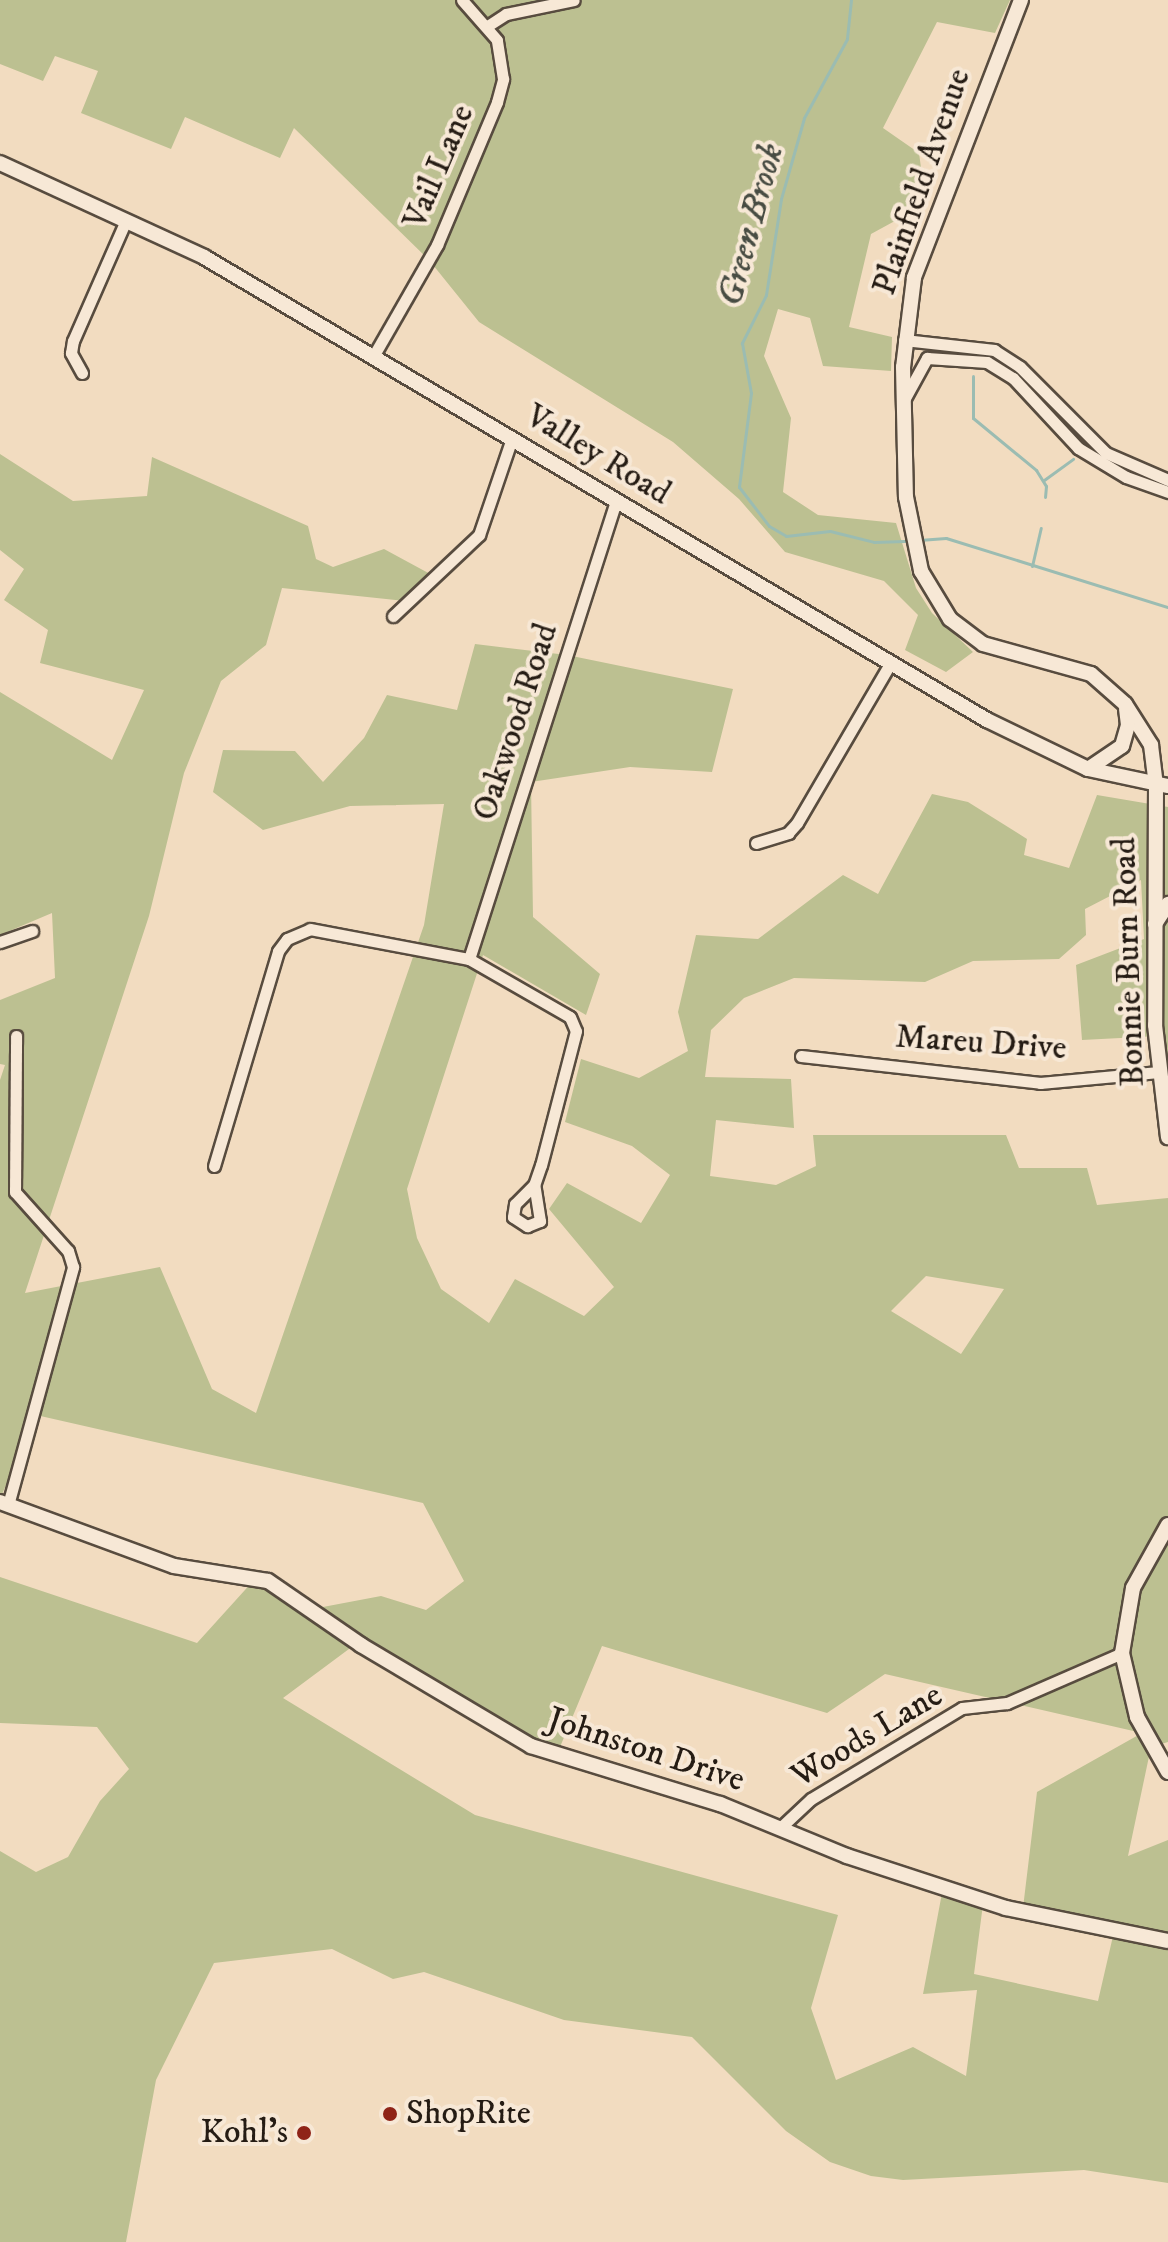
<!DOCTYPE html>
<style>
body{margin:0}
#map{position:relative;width:1168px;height:2242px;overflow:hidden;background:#f2dcc0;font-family:"IM FELL DW Pica",serif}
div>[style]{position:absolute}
.green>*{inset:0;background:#bcc091}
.stream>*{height:3px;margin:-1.5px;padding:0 1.5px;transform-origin:1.5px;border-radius:1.5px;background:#9bbcb2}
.roads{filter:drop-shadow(2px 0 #584c3f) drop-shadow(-2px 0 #584c3f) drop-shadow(0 2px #584c3f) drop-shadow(0 -2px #584c3f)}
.street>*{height:11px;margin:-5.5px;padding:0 5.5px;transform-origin:5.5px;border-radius:5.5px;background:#f7e8d6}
.secondary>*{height:14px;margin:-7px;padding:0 7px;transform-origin:7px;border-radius:7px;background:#f7e8d6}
.dots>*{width:22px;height:22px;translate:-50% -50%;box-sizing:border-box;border:4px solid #f7e8d6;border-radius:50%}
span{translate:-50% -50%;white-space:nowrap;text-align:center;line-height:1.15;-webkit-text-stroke:8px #f7e8d6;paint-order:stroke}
.street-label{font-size:34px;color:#251c14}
.poi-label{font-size:34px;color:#251c14}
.left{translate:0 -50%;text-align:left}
.right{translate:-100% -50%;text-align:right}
.water-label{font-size:36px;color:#484c43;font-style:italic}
</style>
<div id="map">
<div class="green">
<div style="clip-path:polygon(0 0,1010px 0,995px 33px,937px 22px,883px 128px,919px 153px,926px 204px,871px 234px,849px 327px,892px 337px,891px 371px,823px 366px,810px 318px,778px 309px,764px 356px,791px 418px,783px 492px,818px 515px,896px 523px,916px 588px,932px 613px,973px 652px,946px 672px,905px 650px,918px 615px,884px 581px,785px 552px,739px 499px,673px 442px,479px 322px,429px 260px,294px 128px,280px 158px,185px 117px,171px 149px,81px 113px,98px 71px,55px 56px,43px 81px,0 64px)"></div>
<div style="clip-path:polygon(evenodd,0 454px,73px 501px,147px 496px,152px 457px,308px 526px,316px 559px,333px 567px,384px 549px,432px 575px,405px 601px,282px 588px,266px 645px,221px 681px,184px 773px,149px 916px,25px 1293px,160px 1267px,212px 1389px,256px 1413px,424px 925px,444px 804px,350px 806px,263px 830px,213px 792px,223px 750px,295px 751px,323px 782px,364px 738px,387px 695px,457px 710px,475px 644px,567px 655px,733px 689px,712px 772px,630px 767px,531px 782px,533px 917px,600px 974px,586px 1015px,483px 955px,407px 1189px,417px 1238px,441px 1289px,489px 1323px,515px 1279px,584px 1316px,614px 1287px,549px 1209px,567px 1183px,641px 1223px,670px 1175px,632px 1146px,565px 1122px,581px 1059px,639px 1078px,688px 1051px,678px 1012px,696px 935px,758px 939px,843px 875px,878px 894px,932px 794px,968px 802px,1027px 839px,1024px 855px,1069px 868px,1097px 795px,1168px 807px,1168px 1107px,1159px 1036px,1082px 1040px,1076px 965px,1144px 939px,1141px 880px,1085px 909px,1086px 935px,1059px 959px,973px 961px,925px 982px,794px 978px,744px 998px,711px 1030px,705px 1077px,791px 1079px,794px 1128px,716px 1120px,710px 1176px,776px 1185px,816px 1166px,813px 1135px,1006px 1135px,1019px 1168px,1087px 1168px,1097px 1205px,1168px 1198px,1168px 1742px,1151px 1747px,1128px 1856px,1168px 1840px,1168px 2183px,1084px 2170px,903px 2180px,871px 2176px,830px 2162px,786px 2131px,692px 2037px,564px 2020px,424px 1972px,393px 1979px,332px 1949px,214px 1963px,156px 2080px,126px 2242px,0 2242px,0 1851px,36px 1872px,68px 1857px,100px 1801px,129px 1769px,97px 1727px,0 1723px,0 1577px,197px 1643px,254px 1580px,307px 1610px,381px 1596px,426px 1610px,464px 1581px,423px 1503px,36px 1415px,0 1499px,0 1080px,5px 1065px,0 1064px,0 1000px,55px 978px,52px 913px,0 935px,0 692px,112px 760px,144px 690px,40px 663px,48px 630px,4px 600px,24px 569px,0 550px,0 454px,926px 1276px,1004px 1289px,961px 1354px,891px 1311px,926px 1276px,0 454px,353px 1646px,555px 1759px,602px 1646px,827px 1713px,885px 1674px,1142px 1733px,1037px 1792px,1022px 1916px,1113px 1936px,1098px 2001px,974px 1974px,983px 1904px,942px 1893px,923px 1994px,977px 1990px,966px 2076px,913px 2047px,836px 2080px,811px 2008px,838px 1915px,475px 1815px,283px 1698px,353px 1646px)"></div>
</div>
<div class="stream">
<div style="left:851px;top:0;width:39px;rotate:96deg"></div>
<div style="left:847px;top:39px;width:90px;rotate:118.6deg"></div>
<div style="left:804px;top:118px;width:84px;rotate:105.9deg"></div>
<div style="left:781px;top:199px;width:97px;rotate:98.9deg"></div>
<div style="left:766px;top:295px;width:54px;rotate:116.6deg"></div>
<div style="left:742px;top:343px;width:51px;rotate:79.8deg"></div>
<div style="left:751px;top:393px;width:95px;rotate:97.3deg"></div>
<div style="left:739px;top:487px;width:49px;rotate:52.4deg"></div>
<div style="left:769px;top:526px;width:20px;rotate:30deg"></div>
<div style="left:786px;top:536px;width:44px;rotate:-6.5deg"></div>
<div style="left:830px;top:531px;width:45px;rotate:14deg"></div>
<div style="left:874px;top:542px;width:38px;rotate:-2deg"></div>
<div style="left:973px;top:376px;width:42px;rotate:90deg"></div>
<div style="left:973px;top:418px;width:82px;rotate:39.5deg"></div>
<div style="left:1036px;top:470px;width:19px;rotate:58deg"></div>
<div style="left:1046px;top:486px;width:11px;rotate:95deg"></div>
<div style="left:1044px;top:480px;width:36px;rotate:-36deg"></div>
<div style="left:919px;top:540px;width:27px;rotate:-4deg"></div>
<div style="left:946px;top:538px;width:232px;rotate:17.3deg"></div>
<div style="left:1032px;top:566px;width:39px;rotate:-77deg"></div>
</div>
<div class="roads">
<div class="street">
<div style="left:489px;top:25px;width:20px;rotate:-33deg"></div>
<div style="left:506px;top:14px;width:69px;rotate:-11.6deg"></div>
<div style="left:904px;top:340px;width:91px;rotate:6.3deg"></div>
<div style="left:994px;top:350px;width:31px;rotate:33deg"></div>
<div style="left:1020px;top:367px;width:122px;rotate:45deg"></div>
<div style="left:1106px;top:453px;width:68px;rotate:23.5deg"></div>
<div style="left:374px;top:355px;width:127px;rotate:-60.2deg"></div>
<div style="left:437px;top:245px;width:155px;rotate:-67.2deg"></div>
<div style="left:497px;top:102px;width:24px;rotate:-75deg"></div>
<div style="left:503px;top:79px;width:39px;rotate:-99deg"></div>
<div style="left:497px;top:40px;width:53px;rotate:-131.2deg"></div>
<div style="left:82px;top:373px;width:23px;rotate:-119deg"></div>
<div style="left:71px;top:353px;width:12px;rotate:-81deg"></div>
<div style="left:73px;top:341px;width:132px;rotate:-66.3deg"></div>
<div style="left:905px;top:398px;width:46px;rotate:-61.2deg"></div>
<div style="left:927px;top:358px;width:60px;rotate:3.8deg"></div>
<div style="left:987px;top:362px;width:31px;rotate:32deg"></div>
<div style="left:1013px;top:378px;width:96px;rotate:47.1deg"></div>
<div style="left:1078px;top:448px;width:56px;rotate:31.1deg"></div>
<div style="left:1126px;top:477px;width:45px;rotate:19.7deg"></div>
<div style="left:393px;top:616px;width:118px;rotate:-43.3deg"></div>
<div style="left:479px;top:535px;width:102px;rotate:-71.2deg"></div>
<div style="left:756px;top:843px;width:34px;rotate:-17deg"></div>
<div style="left:788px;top:833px;width:13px;rotate:-48deg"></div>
<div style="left:797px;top:823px;width:184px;rotate:-59.7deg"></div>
<div style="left:0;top:942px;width:34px;rotate:-19deg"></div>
<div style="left:469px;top:959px;width:481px;rotate:-72.2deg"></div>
<div style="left:801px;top:1056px;width:241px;rotate:6.4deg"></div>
<div style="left:1040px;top:1083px;width:119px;rotate:-5.3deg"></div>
<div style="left:214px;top:1166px;width:224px;rotate:-73.4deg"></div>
<div style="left:278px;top:951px;width:15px;rotate:-53deg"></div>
<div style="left:287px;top:939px;width:25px;rotate:-23deg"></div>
<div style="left:310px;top:929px;width:162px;rotate:10.7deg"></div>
<div style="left:469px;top:959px;width:116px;rotate:29.9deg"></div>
<div style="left:570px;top:1017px;width:15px;rotate:67deg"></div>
<div style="left:576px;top:1031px;width:138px;rotate:104.6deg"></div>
<div style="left:541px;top:1165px;width:21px;rotate:109deg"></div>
<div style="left:534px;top:1185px;width:27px;rotate:135deg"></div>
<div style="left:515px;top:1204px;width:13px;rotate:99deg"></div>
<div style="left:513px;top:1217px;width:17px;rotate:33deg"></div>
<div style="left:527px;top:1226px;width:14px;rotate:-21deg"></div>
<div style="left:540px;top:1221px;width:36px;rotate:-99deg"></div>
<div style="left:8px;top:1505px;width:247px;rotate:-74.7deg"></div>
<div style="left:73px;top:1267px;width:17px;rotate:-107deg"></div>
<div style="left:68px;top:1251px;width:79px;rotate:-131.9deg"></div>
<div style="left:15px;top:1192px;width:156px;rotate:-89.6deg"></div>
<div style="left:780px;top:1828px;width:42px;rotate:-43.1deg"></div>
<div style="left:811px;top:1799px;width:176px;rotate:-31.1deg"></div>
<div style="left:962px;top:1708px;width:45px;rotate:-6.3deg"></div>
<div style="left:1007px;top:1703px;width:125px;rotate:-23.5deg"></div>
</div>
<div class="secondary">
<div style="left:1021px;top:0;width:298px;rotate:111.1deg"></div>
<div style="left:914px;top:278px;width:90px;rotate:97deg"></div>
<div style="left:903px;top:367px;width:130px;rotate:88.7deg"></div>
<div style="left:906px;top:497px;width:76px;rotate:78.5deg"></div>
<div style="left:921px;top:571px;width:56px;rotate:58.9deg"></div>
<div style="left:950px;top:619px;width:41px;rotate:37.1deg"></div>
<div style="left:983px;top:644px;width:112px;rotate:15.5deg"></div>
<div style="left:1091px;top:674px;width:45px;rotate:41.4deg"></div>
<div style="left:1125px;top:704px;width:49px;rotate:57.6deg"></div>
<div style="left:1151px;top:745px;width:39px;rotate:83deg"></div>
<div style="left:1156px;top:784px;width:241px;rotate:90.2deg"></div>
<div style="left:1155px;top:1025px;width:113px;rotate:83.4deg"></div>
<div style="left:0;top:163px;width:225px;rotate:24.7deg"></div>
<div style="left:204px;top:257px;width:910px;rotate:30.6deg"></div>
<div style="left:987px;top:720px;width:112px;rotate:25.9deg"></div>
<div style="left:1088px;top:769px;width:82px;rotate:12deg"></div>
<div style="left:1088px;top:769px;width:41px;rotate:-34.1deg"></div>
<div style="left:1122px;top:746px;width:22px;rotate:-74deg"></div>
<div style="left:1128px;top:725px;width:16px;rotate:-97deg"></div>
<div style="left:1155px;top:924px;width:24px;rotate:-57deg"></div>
<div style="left:0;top:1502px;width:185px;rotate:20.2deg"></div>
<div style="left:174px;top:1566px;width:95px;rotate:9.1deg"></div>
<div style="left:268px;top:1581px;width:113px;rotate:34.5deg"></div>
<div style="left:361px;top:1645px;width:198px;rotate:30.7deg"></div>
<div style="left:531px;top:1746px;width:198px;rotate:17.1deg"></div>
<div style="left:720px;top:1804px;width:137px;rotate:22.3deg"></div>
<div style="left:847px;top:1856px;width:167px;rotate:18.1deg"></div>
<div style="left:1006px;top:1908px;width:165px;rotate:11.5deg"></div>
<div style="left:1168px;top:1525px;width:72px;rotate:119.1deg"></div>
<div style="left:1133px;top:1588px;width:66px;rotate:99.6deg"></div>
<div style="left:1122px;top:1653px;width:66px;rotate:76.8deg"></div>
<div style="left:1137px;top:1717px;width:63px;rotate:60.6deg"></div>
</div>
</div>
<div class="dots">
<div style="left:390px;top:2114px;background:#8f2418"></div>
<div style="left:304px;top:2133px;background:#8f2418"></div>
</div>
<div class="street-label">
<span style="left:439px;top:167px;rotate:-67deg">Vail Lane</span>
<span style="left:922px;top:182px;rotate:-71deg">Plainfield Avenue</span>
<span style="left:598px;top:455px;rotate:31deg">Valley Road</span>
<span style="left:516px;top:722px;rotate:-72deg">Oakwood Road</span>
<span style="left:1129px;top:962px;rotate:-92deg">Bonnie Burn Road</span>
<span style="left:981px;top:1043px;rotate:4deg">Mareu Drive</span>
<span style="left:867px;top:1736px;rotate:-31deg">Woods Lane</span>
<span style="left:646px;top:1750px;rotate:18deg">Johnston Drive</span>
</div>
<div class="poi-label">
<span class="left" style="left:406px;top:2114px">ShopRite</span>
<span class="right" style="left:288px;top:2133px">Kohl's</span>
</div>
<div class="water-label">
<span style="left:751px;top:225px;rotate:-75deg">Green Brook</span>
</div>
</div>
